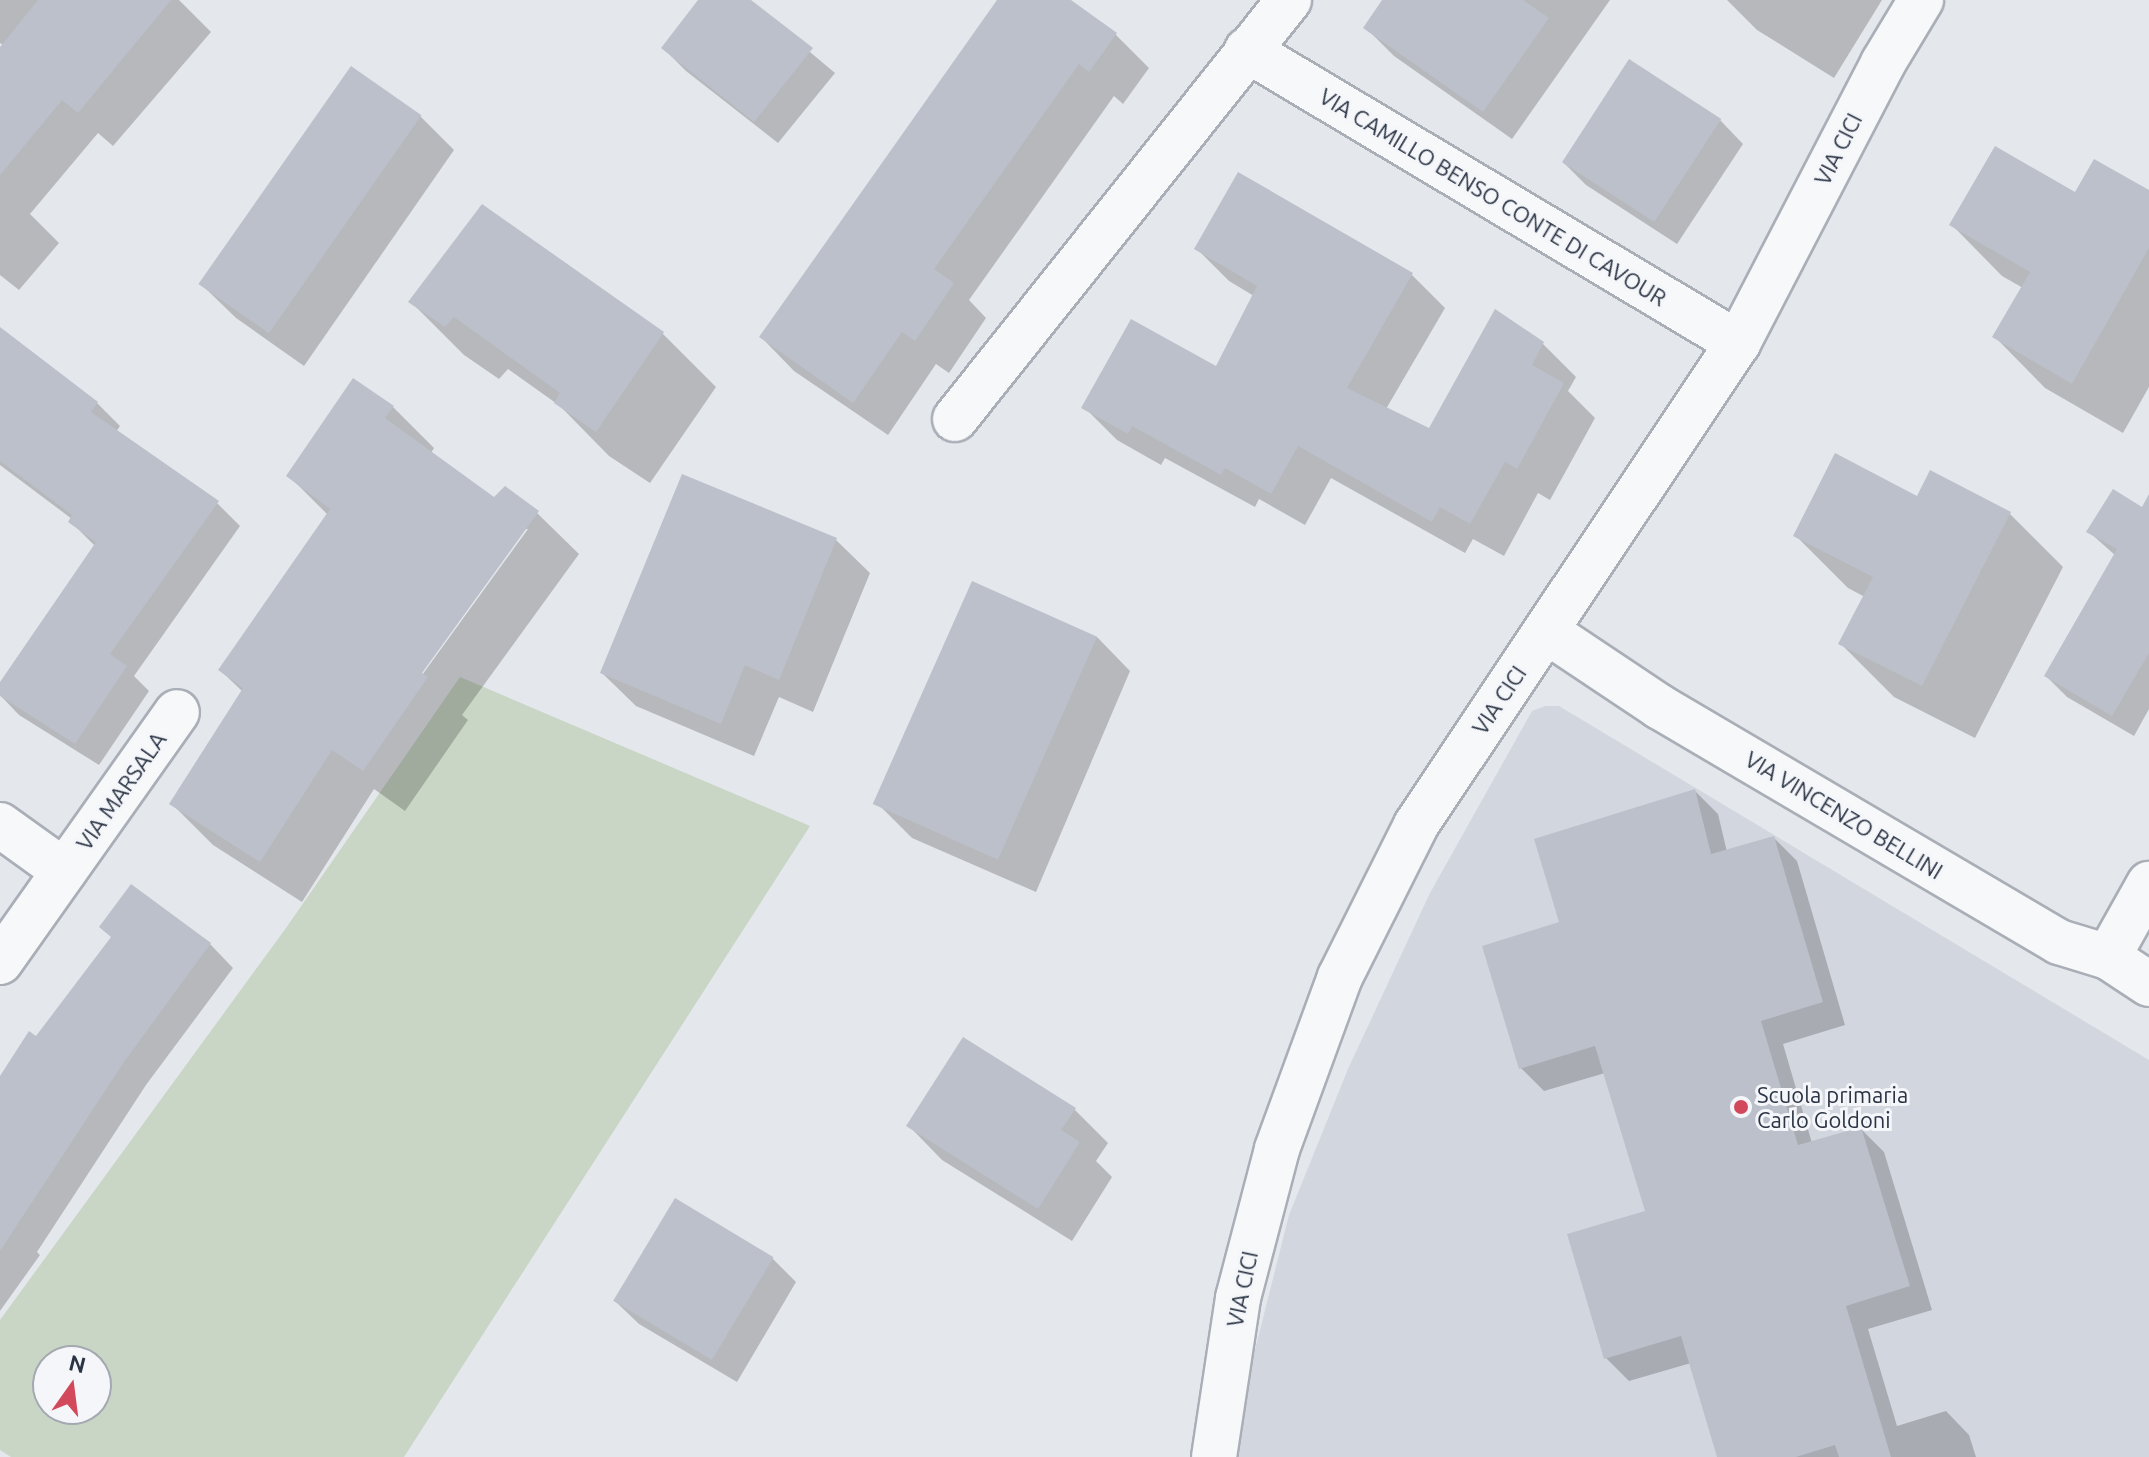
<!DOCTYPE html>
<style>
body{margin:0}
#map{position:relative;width:2149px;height:1457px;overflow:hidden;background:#e4e7ec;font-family:Ubuntu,sans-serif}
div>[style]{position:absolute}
.built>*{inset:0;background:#d2d6de}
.green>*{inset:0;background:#c9d6c5}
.shadow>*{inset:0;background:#0003}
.building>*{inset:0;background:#bbc0ca;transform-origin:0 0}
.roads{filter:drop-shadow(2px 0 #a9aeb7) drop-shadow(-2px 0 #a9aeb7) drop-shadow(0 2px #a9aeb7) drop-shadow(0 -2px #a9aeb7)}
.street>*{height:44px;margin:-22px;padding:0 22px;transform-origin:22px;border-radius:22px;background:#f7f8fa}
.dots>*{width:22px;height:22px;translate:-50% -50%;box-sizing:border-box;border:4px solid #f4f6f9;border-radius:50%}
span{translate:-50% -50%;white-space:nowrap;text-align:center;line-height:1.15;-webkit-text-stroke:6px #f4f6f9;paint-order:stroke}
.street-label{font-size:22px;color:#2b3445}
.poi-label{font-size:22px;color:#2b3445}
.left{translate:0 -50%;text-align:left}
.north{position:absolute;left:32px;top:1345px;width:80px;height:80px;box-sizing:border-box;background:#f4f6f9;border:2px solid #a4a8b1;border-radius:50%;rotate:14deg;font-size:22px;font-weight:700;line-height:32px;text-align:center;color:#2b3445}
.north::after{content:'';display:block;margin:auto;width:28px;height:36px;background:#d1495b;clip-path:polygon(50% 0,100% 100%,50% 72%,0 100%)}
</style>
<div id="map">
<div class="built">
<div style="clip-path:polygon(1545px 706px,1559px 706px,2149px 1060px,2149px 1457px,1228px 1457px,1289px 1215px,1348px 1069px,1430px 893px,1532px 711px)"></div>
</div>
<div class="green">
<div style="clip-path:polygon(evenodd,460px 677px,810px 826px,404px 1457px,11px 1457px,0 1450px,0 1320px,286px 928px,460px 677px,48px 1361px,96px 1361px,96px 1409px,48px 1409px,48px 1361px)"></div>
</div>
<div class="shadow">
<div style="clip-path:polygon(0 0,179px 0,211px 32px,113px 146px,98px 133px,30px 214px,59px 243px,19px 290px,0 275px,0 50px,3px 45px,0 43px)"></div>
<div style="clip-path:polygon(701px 0,748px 0,835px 73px,778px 143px,686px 71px,663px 48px)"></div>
<div style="clip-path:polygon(1000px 0,1068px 0,1116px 35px,1149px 68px,1123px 104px,1114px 96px,969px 300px,986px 318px,949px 373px,936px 364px,888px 435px,794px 371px,761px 337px)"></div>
<div style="clip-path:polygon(1384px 0,1610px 0,1512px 139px,1394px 56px,1365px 27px)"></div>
<div style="clip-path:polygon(1727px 0,1882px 0,1834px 78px,1757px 30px)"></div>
<div style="clip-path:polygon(420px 116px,454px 150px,304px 366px,236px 318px,202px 285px)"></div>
<div style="clip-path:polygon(1720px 120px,1743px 144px,1677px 244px,1586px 185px,1563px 162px)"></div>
<div style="clip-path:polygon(2149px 193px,2149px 387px,2123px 433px,2045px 388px,1995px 337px,2023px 288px,2002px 276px,1952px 225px,2076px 195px)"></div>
<div style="clip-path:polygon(483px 207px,663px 334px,716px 387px,650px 483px,609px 456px,560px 406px,508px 369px,499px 379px,464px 355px,411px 302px)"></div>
<div style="clip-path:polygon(1196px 248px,1412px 275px,1445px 308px,1386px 409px,1430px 430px,1496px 312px,1543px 344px,1576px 377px,1568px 391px,1595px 418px,1550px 500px,1538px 493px,1504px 556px,1473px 539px,1465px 553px,1331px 478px,1305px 525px,1259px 499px,1255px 507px,1165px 458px,1161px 465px,1117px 440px,1084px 407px,1216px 369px,1254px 296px,1229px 281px)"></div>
<div style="clip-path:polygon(0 350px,97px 403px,120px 426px,116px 432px,217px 503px,240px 526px,134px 676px,149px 691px,99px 765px,19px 715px,0 695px,0 686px,95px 546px,70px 521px,72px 519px,0 465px)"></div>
<div style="clip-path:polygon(evenodd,393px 407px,434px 448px,431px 453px,495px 500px,537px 513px,579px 554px,462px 715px,468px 720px,405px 811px,374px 789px,302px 902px,213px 845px,172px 804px,243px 692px,220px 670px,328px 515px,288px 475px,393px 407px,524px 529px,528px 529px,417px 682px,414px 680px,524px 529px)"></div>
<div style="clip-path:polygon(1930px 472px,2010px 514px,2063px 567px,1975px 738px,1894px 697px,1841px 644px,1865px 597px,1848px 588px,1795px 535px,1918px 498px)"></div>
<div style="clip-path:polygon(2149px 514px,2149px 709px,2134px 736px,2067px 697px,2046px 676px,2116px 556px,2089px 532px)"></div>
<div style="clip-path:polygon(836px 540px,870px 573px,813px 712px,779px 697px,754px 756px,636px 706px,602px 673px)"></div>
<div style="clip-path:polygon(1097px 637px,1130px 671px,1036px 892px,912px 838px,879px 805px)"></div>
<div style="clip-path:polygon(1695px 791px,1718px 814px,1727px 852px,1774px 838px,1797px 861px,1845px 1025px,1783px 1044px,1812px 1143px,1861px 1129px,1884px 1152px,1932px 1310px,1868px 1329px,1897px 1426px,1946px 1411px,1969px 1435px,1976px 1457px,1720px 1457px,1691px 1363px,1629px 1381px,1606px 1358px,1647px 1212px,1605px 1073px,1544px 1091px,1521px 1068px,1561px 924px)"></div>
<div style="clip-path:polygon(113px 938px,210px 944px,233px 968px,146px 1085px,37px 1252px,40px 1255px,0 1311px,0 1079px,37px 1038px)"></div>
<div style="clip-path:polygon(1074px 1109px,1108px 1143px,1096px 1161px,1112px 1177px,1072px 1241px,942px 1160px,909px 1126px)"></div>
<div style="clip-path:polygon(676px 1201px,773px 1259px,796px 1282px,737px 1382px,639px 1324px,615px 1301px)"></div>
</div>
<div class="building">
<div style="clip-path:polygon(38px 0,171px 0,78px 113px,62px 100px,0 175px,0 47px)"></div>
<div style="clip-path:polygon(698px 0,751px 0,813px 48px,754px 122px,661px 48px)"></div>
<div style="clip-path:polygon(997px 0,1071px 0,1117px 33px,1089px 72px,1079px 64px,934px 269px,954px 283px,915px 341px,902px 332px,853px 403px,759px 337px)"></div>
<div style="clip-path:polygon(1382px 0,1523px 0,1549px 18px,1483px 112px,1363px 28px)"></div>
<div style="left:1629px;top:59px;width:110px;height:123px;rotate:33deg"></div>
<div style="left:351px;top:66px;width:86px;height:266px;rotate:35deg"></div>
<div style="clip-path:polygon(1995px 146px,2075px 192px,2094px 159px,2149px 190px,2149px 248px,2072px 384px,1992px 337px,2030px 272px,1949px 225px)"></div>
<div style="clip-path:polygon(1238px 172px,1413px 273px,1347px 388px,1429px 428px,1495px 309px,1544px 342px,1532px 365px,1564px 383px,1517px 469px,1505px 462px,1470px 524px,1440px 507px,1432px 522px,1298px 446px,1271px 494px,1225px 468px,1221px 475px,1132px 426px,1128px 434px,1081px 408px,1131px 319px,1216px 366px,1257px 286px,1194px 249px)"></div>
<div style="clip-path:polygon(482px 204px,664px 332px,596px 432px,554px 403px,560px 393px,454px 317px,445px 327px,408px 302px)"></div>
<div style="clip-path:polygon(0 327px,98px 402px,91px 412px,219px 501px,110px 654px,127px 666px,75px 744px,0 696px,0 682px,96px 542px,68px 522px,72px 515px,0 461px)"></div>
<div style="clip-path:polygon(353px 378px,394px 406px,385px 418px,494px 497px,505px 486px,539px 511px,422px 673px,428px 677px,363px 771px,332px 750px,260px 862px,169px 804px,243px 688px,218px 670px,330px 509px,286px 476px)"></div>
<div style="clip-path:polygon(1835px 453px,1917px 496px,1930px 470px,2011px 512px,1922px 686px,1838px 644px,1873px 577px,1793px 536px)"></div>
<div style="clip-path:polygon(682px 474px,837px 538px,779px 680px,745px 665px,721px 724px,600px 673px)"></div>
<div style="clip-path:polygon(2113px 489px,2142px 507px,2149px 494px,2149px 653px,2112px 716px,2044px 676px,2117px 549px,2086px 532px)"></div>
<div style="left:972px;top:581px;width:137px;height:244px;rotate:24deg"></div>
<div style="clip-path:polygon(1695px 789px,1711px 854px,1774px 836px,1823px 1002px,1761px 1021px,1798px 1145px,1861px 1127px,1910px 1286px,1846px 1306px,1891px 1457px,1839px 1457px,1835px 1445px,1796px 1457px,1717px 1457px,1681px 1336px,1604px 1359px,1567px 1234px,1645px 1211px,1595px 1046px,1519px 1069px,1482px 946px,1559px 922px,1534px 839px)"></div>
<div style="clip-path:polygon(131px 884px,211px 943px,124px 1062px,0 1251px,0 1076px,29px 1031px,36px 1036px,111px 937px,99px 927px)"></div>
<div style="clip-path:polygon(963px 1037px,1076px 1108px,1061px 1130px,1080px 1142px,1038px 1209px,906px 1126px)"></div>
<div style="left:675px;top:1198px;width:115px;height:120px;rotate:31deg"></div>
</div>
<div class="roads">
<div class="street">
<div style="left:1247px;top:50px;width:572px;rotate:30.83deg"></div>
<div style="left:955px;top:419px;width:536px;rotate:-51.44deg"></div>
<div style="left:1546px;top:631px;width:137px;rotate:33.7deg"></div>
<div style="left:1660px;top:707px;width:463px;rotate:30.5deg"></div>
<div style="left:2059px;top:942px;width:51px;rotate:17deg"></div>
<div style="left:2108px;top:957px;width:49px;rotate:33.4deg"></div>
<div style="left:0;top:825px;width:79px;rotate:35.7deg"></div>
<div style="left:2108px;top:957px;width:84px;rotate:-60.7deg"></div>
<div style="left:0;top:962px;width:306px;rotate:-54.7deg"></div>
<div style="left:1214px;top:1457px;width:161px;rotate:-81.4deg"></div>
<div style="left:1238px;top:1298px;width:154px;rotate:-75.3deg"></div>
<div style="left:1277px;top:1149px;width:183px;rotate:-69.9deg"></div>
<div style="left:1340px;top:977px;width:170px;rotate:-63.4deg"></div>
<div style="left:1416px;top:825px;width:580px;rotate:-56.26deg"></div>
<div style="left:1738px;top:343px;width:315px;rotate:-62.6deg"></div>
<div style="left:1883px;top:63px;width:74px;rotate:-58.9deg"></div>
</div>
</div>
<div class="dots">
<div style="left:1741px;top:1107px;background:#d1495b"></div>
</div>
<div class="street-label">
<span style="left:1838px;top:149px;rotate:-63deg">VIA CICI</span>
<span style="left:1493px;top:197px;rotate:31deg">VIA CAMILLO BENSO CONTE DI CAVOUR</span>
<span style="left:1499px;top:700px;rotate:-56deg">VIA CICI</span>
<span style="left:121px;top:791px;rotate:-55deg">VIA MARSALA</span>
<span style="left:1844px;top:815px;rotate:31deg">VIA VINCENZO BELLINI</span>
<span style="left:1242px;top:1289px;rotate:-78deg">VIA CICI</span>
</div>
<div class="poi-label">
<span class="left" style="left:1757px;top:1107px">Scuola primaria<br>Carlo Goldoni</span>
</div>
<div class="north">N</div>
</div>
